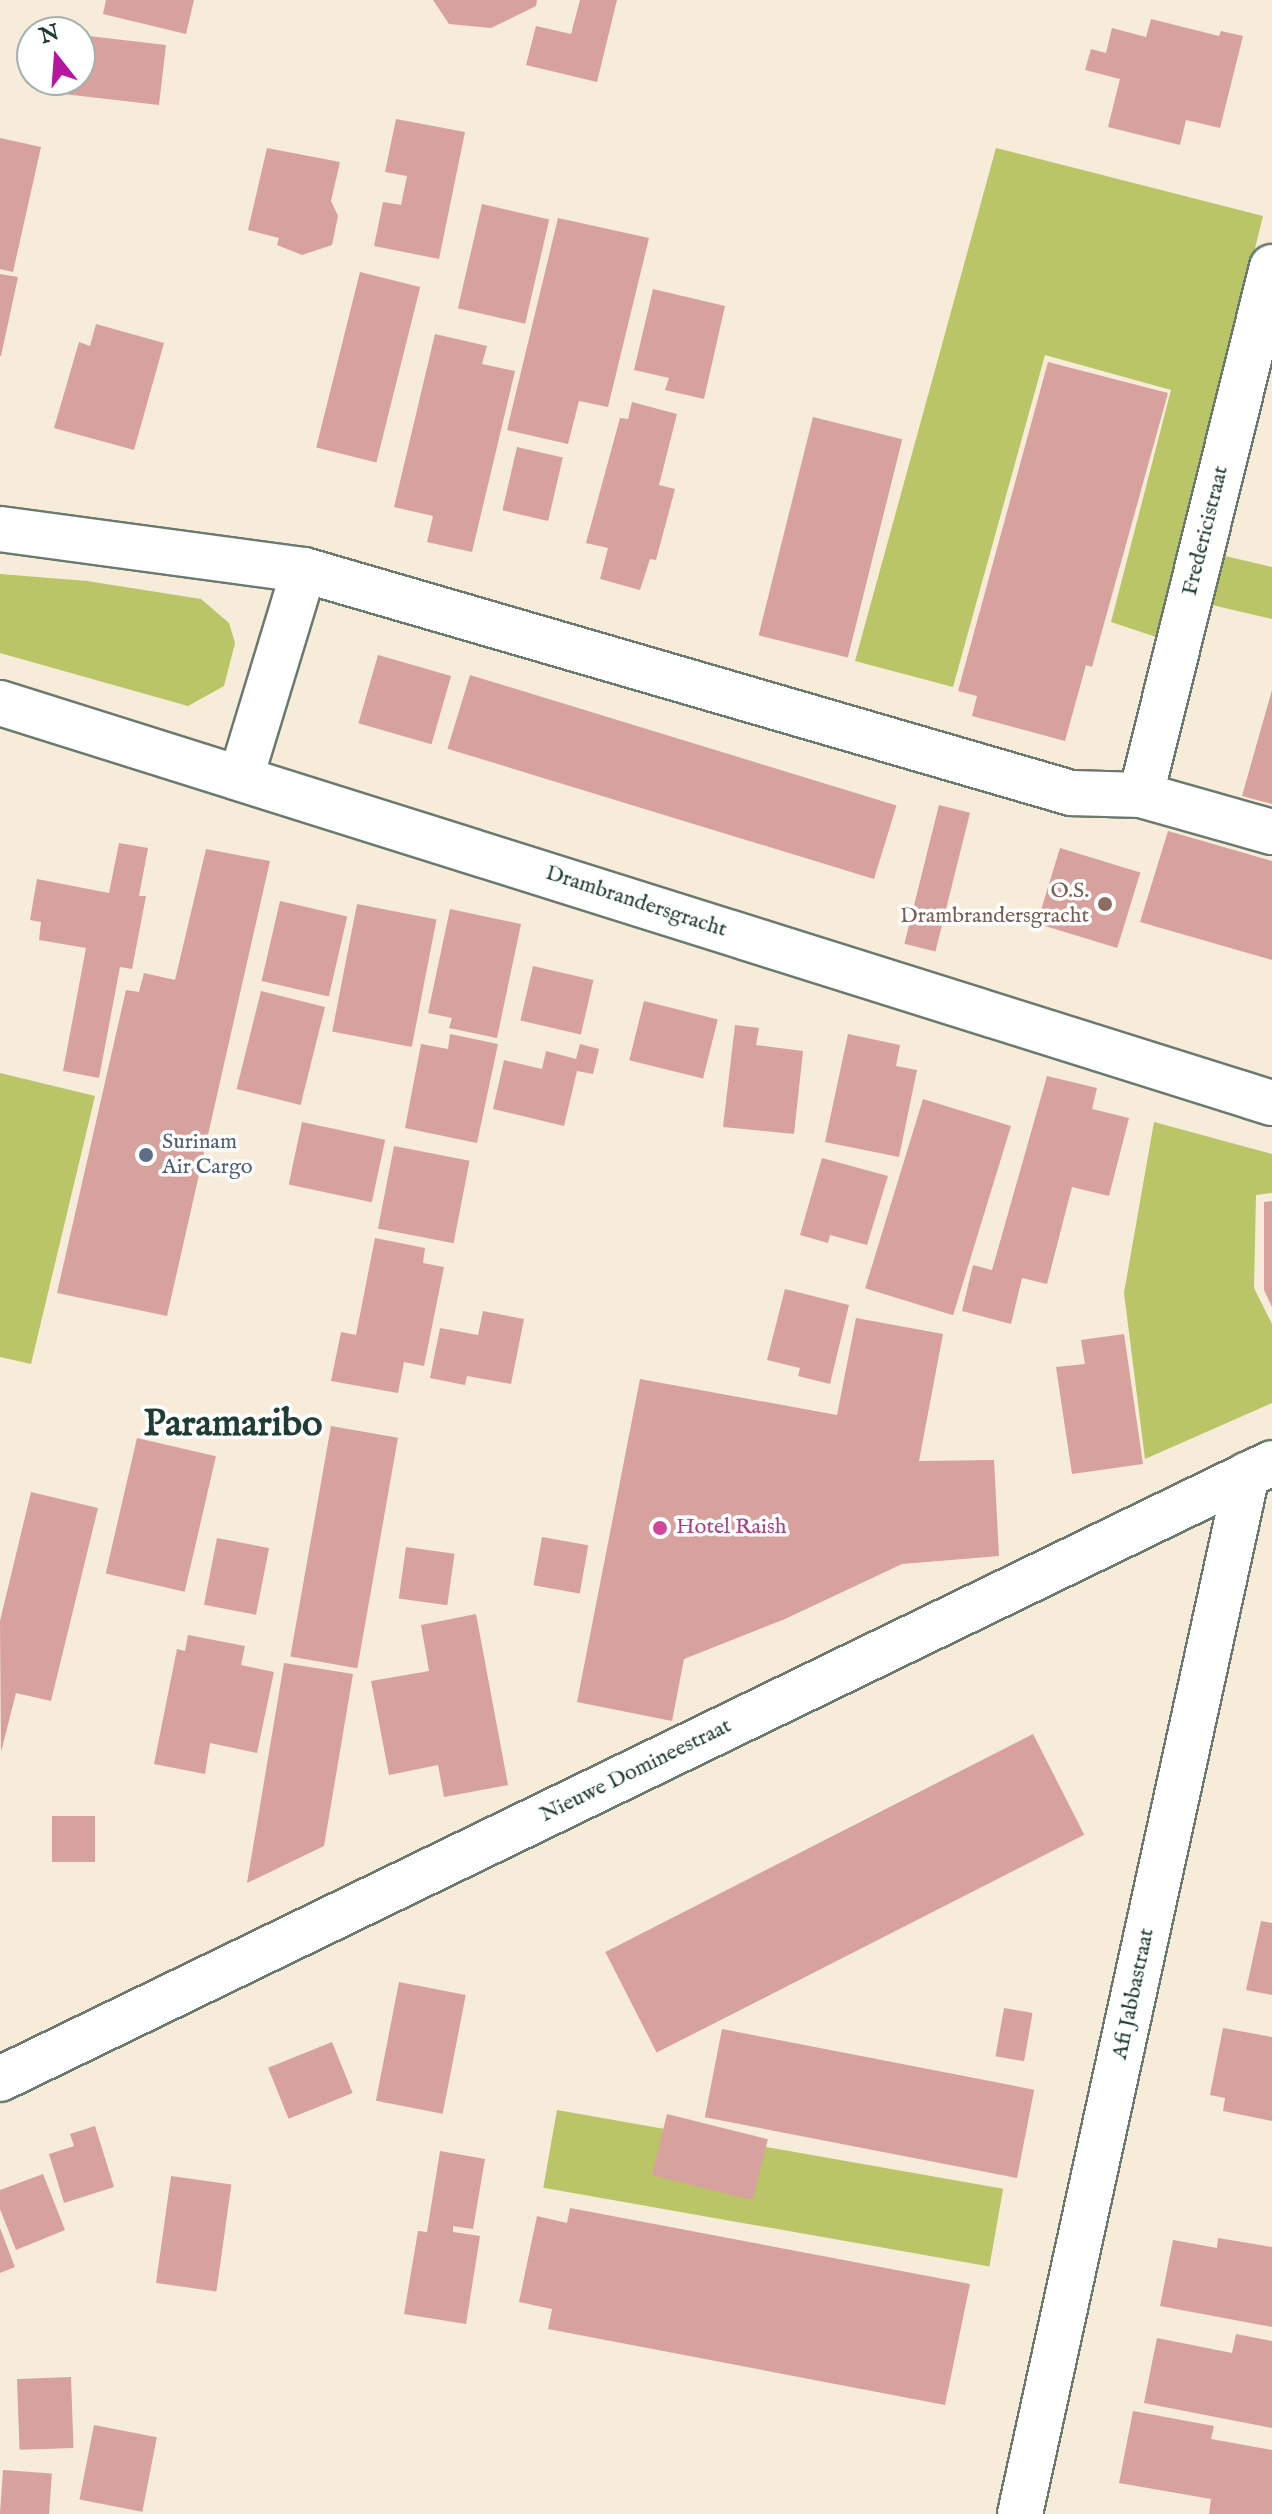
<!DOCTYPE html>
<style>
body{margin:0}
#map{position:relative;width:1272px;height:2514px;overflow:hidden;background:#f6ecd9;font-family:"IM FELL English",serif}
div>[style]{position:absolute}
.green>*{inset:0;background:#b9c566;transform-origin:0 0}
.building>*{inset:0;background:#d7a29d;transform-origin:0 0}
.roads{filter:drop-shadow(2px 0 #6a7a6e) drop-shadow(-2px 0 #6a7a6e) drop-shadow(0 2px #6a7a6e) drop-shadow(0 -2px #6a7a6e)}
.minor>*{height:44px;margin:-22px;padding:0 22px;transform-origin:22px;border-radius:22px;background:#fff}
.dots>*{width:22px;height:22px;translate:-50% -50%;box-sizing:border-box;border:4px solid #fff;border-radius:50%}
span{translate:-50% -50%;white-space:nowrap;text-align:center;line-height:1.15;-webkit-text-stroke:7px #fff;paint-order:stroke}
.street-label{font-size:22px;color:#1f3d34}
.education-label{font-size:22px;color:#785e54}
.right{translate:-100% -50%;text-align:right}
.service-label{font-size:22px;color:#4e5e75}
.left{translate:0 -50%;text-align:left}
.hotel-label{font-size:22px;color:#b23c85}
.town-label{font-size:38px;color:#1f3d34;font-weight:700}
.north{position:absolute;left:16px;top:16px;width:80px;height:80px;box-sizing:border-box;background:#fff;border:2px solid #a5b1ae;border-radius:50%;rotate:343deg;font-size:22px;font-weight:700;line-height:32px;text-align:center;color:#1f3d34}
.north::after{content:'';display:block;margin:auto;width:28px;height:36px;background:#b5179e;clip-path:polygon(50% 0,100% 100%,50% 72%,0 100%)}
</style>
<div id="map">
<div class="green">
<div style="clip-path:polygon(996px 148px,1263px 216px,1159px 638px,1111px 622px,1171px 390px,1045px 355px,953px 687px,855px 661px)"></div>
<div style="clip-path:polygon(1225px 556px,1272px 567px,1272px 619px,1212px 605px)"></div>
<div style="clip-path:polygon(0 574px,87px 581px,201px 599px,229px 623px,235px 643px,224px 686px,188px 706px,0 653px)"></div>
<div style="clip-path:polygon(0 1073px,95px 1096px,31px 1364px,0 1357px)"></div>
<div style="clip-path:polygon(1154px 1122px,1272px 1154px,1272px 1193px,1256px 1195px,1254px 1288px,1272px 1324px,1272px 1403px,1145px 1459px,1124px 1293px)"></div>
<div style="left:557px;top:2110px;width:453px;height:79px;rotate:10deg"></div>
</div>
<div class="building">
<div style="clip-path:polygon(106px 0,194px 0,186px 34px,103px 14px)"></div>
<div style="clip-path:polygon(433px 0,537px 0,536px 6px,491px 28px,449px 24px)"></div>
<div style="clip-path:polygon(580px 0,617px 0,597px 82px,526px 65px,536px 26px,571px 34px)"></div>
<div style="clip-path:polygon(1151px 19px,1219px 36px,1221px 31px,1243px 36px,1220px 128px,1186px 120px,1180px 145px,1108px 127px,1120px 79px,1085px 70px,1091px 49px,1106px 53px,1112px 28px,1146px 37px)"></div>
<div style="clip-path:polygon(80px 35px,166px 45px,159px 105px,55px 93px,57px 80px,80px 80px)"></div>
<div style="clip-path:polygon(396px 119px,465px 132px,439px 259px,374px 246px,383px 202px,401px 205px,407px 176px,385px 172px)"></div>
<div style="clip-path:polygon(0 138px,41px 147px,13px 272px,0 269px)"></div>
<div style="clip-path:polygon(267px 148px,340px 162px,331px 201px,338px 216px,332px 245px,302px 255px,277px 245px,279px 238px,248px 230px)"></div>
<div style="left:482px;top:204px;width:69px;height:107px;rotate:13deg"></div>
<div style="clip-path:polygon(558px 218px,649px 238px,608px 407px,579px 401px,568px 444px,507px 430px)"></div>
<div style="left:360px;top:272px;width:62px;height:181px;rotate:14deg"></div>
<div style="clip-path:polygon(0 274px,18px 277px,1px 356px,0 356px)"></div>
<div style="clip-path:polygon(653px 289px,725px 306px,704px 399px,665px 390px,669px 378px,634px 370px)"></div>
<div style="clip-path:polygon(96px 324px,164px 343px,134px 450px,54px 428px,79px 342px,90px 346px)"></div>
<div style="clip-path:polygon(435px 334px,487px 346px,482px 364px,515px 371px,472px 552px,427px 542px,433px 516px,394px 507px)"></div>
<div style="clip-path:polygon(1048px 362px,1168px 393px,1092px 667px,1086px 665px,1065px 741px,972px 716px,977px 696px,958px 691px)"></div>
<div style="clip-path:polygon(632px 402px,677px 414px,659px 485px,675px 489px,656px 560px,650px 559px,640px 590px,600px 579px,608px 548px,586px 543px,620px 418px,628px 419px)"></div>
<div style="left:813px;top:417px;width:92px;height:225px;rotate:14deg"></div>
<div style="left:517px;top:447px;width:47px;height:65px;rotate:13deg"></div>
<div style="left:378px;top:655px;width:76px;height:71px;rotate:16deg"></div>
<div style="left:470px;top:675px;width:446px;height:77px;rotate:17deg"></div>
<div style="clip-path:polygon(1272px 690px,1272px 804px,1242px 796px)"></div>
<div style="left:939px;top:805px;width:32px;height:143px;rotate:14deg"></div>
<div style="clip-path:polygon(1168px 831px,1272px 861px,1272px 960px,1140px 922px)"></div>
<div style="clip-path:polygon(119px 843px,148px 848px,139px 896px,146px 896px,132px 969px,120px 967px,99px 1078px,63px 1071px,86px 948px,39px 940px,41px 922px,30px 920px,37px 879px,109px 893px)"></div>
<div style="left:1060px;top:848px;width:84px;height:79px;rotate:17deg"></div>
<div style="clip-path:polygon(206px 849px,270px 861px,167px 1316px,57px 1293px,126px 990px,139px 992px,144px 973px,175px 980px)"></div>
<div style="left:280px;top:901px;width:69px;height:82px;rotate:13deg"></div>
<div style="left:357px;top:904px;width:81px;height:130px;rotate:11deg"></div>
<div style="clip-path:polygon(450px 909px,521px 924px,497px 1038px,449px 1028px,452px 1018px,428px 1013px)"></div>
<div style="left:533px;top:966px;width:62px;height:56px;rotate:13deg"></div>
<div style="left:261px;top:991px;width:66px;height:101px;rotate:14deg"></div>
<div style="left:644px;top:1001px;width:76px;height:61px;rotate:14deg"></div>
<div style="clip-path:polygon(735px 1025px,759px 1028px,756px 1045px,803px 1051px,794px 1134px,723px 1127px)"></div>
<div style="clip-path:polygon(450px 1034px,498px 1044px,477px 1143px,405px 1128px,421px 1044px,448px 1049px)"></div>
<div style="clip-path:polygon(848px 1034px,900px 1045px,896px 1066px,917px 1070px,899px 1157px,825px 1142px)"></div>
<div style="clip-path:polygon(580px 1044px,599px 1049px,593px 1074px,577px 1071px,564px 1126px,493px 1109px,504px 1060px,542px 1069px,546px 1051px,576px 1059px)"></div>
<div style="clip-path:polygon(1047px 1076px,1097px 1088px,1092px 1109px,1129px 1118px,1109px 1196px,1072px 1187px,1047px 1284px,1022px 1278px,1011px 1324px,962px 1311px,973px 1265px,992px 1270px)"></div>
<div style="left:923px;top:1099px;width:92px;height:198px;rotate:17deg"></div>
<div style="left:302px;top:1122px;width:85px;height:64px;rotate:12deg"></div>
<div style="left:394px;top:1146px;width:77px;height:84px;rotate:11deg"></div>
<div style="clip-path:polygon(822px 1158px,888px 1176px,867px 1245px,830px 1235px,828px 1243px,800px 1235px)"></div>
<div style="clip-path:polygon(1272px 1201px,1272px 1307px,1264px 1290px,1264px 1202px)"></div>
<div style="clip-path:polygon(375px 1238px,425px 1248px,423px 1263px,444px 1267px,424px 1366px,404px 1362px,398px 1393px,331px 1381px,341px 1332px,356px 1335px)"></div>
<div style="clip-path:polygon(785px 1289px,849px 1305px,830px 1384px,798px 1376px,800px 1368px,767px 1360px)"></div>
<div style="clip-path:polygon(483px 1311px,524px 1319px,511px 1384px,467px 1376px,465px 1385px,430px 1378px,440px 1328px,478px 1335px)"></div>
<div style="clip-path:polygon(856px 1318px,943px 1334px,919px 1461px,994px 1460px,999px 1556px,902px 1564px,785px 1619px,684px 1659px,672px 1721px,577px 1702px,640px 1379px,837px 1415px)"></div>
<div style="clip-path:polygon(1124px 1334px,1143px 1464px,1072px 1474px,1056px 1367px,1085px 1364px,1081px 1340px)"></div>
<div style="left:331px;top:1426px;width:68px;height:234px;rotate:10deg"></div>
<div style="left:137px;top:1438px;width:81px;height:139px;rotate:13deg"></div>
<div style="clip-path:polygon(31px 1492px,98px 1508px,51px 1701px,16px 1693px,1px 1752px,0 1621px)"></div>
<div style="left:542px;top:1537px;width:47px;height:49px;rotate:10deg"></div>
<div style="left:217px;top:1538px;width:53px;height:68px;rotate:11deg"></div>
<div style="left:406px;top:1547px;width:49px;height:52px;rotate:8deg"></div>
<div style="clip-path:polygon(476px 1614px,508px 1785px,444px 1797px,438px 1765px,389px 1775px,371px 1681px,429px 1671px,421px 1625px)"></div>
<div style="clip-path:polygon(188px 1635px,245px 1646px,241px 1665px,274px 1672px,257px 1753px,210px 1743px,205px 1774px,154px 1764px,177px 1649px,185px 1651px)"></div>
<div style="clip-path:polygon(284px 1663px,353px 1674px,324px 1846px,247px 1883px)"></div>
<div style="left:1033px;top:1734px;width:113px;height:480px;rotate:63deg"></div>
<div style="left:95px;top:1816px;width:46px;height:43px;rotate:90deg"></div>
<div style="clip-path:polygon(1261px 1921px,1272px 1923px,1272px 1995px,1246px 1990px)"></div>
<div style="left:399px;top:1982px;width:68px;height:121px;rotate:11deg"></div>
<div style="left:1004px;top:2008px;width:29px;height:49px;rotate:10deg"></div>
<div style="clip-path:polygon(1223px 2028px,1272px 2037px,1272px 2121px,1223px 2111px,1225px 2098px,1210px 2095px)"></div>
<div style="left:722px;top:2029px;width:318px;height:90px;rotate:11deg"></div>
<div style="left:332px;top:2042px;width:55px;height:69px;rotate:68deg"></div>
<div style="left:667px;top:2114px;width:104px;height:63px;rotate:14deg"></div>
<div style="clip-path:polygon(95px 2126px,114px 2187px,64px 2203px,49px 2154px,74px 2146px,70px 2134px)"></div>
<div style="clip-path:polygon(440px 2151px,485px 2159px,473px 2229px,453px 2226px,453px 2232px,480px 2236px,466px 2324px,404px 2314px,418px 2231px,427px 2232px)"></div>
<div style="clip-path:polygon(43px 2174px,65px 2230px,16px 2250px,0 2209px,0 2190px)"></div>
<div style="left:171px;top:2176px;width:61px;height:108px;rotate:8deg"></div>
<div style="clip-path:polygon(570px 2208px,970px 2284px,945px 2405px,548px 2329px,552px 2309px,519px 2302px,537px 2216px,567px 2223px)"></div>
<div style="clip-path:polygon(0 2228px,15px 2267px,0 2273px)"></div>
<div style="clip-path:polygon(1218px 2238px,1272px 2247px,1272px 2327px,1160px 2306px,1173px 2240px,1217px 2248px)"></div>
<div style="clip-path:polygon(1236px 2334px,1272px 2341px,1272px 2428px,1144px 2403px,1157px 2338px,1232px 2353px)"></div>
<div style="left:71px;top:2377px;width:71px;height:54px;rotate:88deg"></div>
<div style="clip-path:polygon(1133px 2411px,1214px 2426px,1211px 2439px,1272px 2450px,1272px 2514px,1209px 2514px,1211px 2499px,1119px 2483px)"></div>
<div style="left:94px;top:2425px;width:64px;height:76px;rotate:11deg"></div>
<div style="left:3px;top:2470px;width:49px;height:44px;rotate:4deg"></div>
</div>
<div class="roads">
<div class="minor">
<div style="left:0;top:529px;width:307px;rotate:7.7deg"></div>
<div style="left:304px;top:570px;width:799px;rotate:16.21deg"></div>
<div style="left:1071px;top:793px;width:70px;rotate:1.6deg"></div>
<div style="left:1141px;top:795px;width:136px;rotate:15.8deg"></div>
<div style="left:0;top:703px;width:1333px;rotate:17.46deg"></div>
<div style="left:241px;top:777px;width:216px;rotate:-73.1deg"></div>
<div style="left:1141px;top:795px;width:544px;rotate:-76.07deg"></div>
<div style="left:0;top:2079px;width:1413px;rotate:-25.84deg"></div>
<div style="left:1020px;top:2514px;width:1064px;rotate:-77.68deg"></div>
</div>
</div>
<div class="dots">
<div style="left:1105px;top:904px;background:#8d6e63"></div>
<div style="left:146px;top:1155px;background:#5c6f8a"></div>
<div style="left:660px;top:1528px;background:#d1479c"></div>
</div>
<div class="street-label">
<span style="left:1206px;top:531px;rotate:-76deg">Fredericistraat</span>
<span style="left:636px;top:902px;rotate:18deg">Drambrandersgracht</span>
<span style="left:636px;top:1771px;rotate:-26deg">Nieuwe Domineestraat</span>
<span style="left:1134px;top:1994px;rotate:-78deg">Afi Jabbastraat</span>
</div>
<div class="education-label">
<span class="right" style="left:1089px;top:904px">O.S.<br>Drambrandersgracht</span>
</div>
<div class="service-label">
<span class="left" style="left:162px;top:1155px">Surinam<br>Air Cargo</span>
</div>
<div class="hotel-label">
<span class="left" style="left:676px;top:1528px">Hotel Raish</span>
</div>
<div class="town-label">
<span style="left:233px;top:1426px">Paramaribo</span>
</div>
<div class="north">N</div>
</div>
